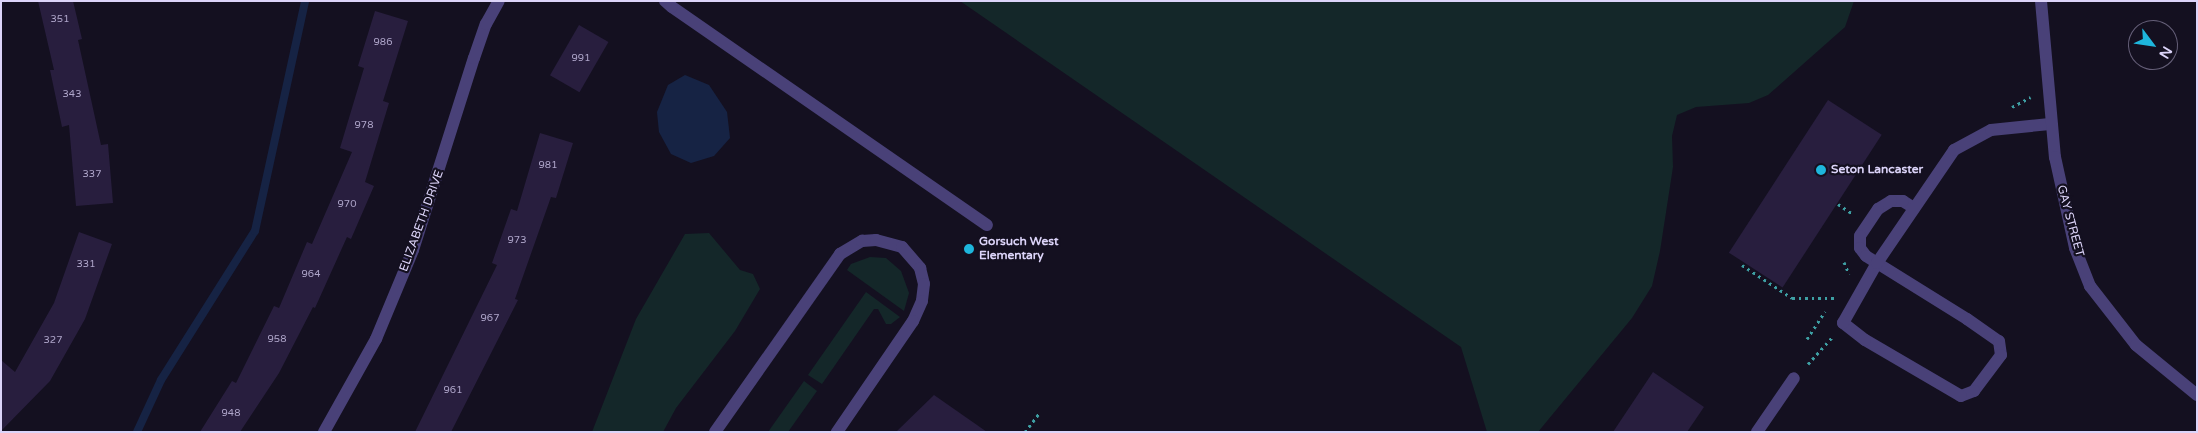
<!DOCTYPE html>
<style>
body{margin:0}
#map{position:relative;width:2198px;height:433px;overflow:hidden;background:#141020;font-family:"Varela Round",sans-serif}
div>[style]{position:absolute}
.green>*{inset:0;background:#142729}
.water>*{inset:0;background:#162344}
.stream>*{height:8px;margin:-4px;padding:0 4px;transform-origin:4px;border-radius:4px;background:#162344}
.building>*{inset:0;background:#281e3e;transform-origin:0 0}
.path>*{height:3px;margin-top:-1.5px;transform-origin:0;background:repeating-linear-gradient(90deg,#3ea0a4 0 2.5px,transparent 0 6.5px)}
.lane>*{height:12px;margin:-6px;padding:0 6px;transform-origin:6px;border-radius:6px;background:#494178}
.street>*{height:12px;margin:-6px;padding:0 6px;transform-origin:6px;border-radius:6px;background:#494178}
.dots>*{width:14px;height:14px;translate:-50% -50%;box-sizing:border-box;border:2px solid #141020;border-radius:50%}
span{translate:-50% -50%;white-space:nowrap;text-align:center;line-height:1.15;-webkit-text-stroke:4.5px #141020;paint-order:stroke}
.number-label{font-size:10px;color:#afa6ca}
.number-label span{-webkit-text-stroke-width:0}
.poi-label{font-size:12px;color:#dcd4f9;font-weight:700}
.left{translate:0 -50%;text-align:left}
.street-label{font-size:12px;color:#dcd4f9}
.frame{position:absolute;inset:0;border:2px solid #dcd4f9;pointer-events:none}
.north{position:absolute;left:2128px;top:20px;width:50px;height:50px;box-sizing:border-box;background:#141020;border:1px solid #645e77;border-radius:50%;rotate:121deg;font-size:14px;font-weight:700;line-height:20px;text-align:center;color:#dcd4f9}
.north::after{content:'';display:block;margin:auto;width:18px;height:22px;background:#1eb6dc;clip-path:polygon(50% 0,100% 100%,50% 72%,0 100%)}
</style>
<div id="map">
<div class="green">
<div style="clip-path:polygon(960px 1px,1854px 1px,1845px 27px,1768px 95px,1749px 103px,1696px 107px,1677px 115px,1672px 136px,1673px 167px,1660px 251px,1652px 286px,1632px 318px,1538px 432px,1487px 432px,1461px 347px)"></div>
<div style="clip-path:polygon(709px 233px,740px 270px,753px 274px,760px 289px,735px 331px,676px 408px,663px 432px,592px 432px,636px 319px,685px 234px)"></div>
<div style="clip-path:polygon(870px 257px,886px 258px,901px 271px,909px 293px,904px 311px,847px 270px,851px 264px)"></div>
<div style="clip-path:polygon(866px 292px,900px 317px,891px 324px,886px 324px,878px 309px,874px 309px,822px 384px,808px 375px)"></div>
<div style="clip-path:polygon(804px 381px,817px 391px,788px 432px,768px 432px)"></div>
</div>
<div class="water">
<div style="clip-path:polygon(685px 75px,709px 85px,727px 112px,730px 138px,714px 156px,691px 163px,671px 154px,659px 132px,657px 112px,668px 85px)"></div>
</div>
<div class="stream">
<div style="left:137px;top:432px;width:57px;rotate:-65.2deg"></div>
<div style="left:161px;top:380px;width:176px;rotate:-57.8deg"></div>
<div style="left:255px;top:231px;width:235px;rotate:-77.7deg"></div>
</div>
<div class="building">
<div style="clip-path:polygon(38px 1px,73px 1px,82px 39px,78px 40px,101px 145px,108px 144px,113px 203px,76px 206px,69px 125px,62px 127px,50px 70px,54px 70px)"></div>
<div style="clip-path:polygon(375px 11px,408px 21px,383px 101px,389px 103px,365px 182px,374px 186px,351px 239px,347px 237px,315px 308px,313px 307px,279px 373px,240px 432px,200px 432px,232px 381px,236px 383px,274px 306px,279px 308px,307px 242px,312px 244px,352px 152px,340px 148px,364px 68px,358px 66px)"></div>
<div style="left:579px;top:25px;width:34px;height:58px;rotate:30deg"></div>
<div style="left:1828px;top:100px;width:64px;height:182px;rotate:33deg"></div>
<div style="clip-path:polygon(540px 133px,573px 143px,556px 198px,551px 197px,515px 299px,518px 300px,451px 432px,415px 432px,497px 265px,492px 263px,511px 209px,517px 211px)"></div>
<div style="clip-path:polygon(79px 232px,112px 244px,85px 319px,50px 381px,1px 431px,1px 360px,15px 372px,54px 303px)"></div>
<div style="clip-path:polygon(1653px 372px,1704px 407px,1687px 432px,1613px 432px)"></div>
<div style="clip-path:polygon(934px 395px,987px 432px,896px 432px)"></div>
</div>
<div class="path">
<div style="left:2012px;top:107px;width:21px;rotate:-28deg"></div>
<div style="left:1838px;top:204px;width:18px;rotate:34deg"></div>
<div style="left:1844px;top:262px;width:13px;rotate:67deg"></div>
<div style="left:1742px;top:265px;width:60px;rotate:33.4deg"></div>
<div style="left:1792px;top:298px;width:44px"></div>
<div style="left:1807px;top:339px;width:33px;rotate:-57deg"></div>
<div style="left:1808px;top:364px;width:36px;rotate:-48deg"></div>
<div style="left:1025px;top:432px;width:25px;rotate:-53deg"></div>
</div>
<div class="lane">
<div style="left:672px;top:7px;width:383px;rotate:34.7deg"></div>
<div style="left:1914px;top:208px;width:13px;rotate:-148deg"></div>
<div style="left:1903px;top:201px;width:12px;rotate:180deg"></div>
<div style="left:1891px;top:201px;width:15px;rotate:148deg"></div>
<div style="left:1878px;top:209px;width:32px;rotate:124deg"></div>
<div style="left:1860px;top:236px;width:12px;rotate:90deg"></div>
<div style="left:1860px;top:248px;width:10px;rotate:53deg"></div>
<div style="left:1866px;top:256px;width:13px;rotate:32deg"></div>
<div style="left:1877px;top:263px;width:106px;rotate:31.9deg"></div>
<div style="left:1967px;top:319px;width:39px;rotate:35deg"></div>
<div style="left:1999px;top:341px;width:14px;rotate:82deg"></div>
<div style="left:2001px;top:355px;width:45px;rotate:126.9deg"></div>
<div style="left:1974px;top:391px;width:14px;rotate:159deg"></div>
<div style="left:1961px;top:396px;width:111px;rotate:-149.7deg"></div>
<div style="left:1865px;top:340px;width:28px;rotate:-142deg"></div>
<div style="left:1843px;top:323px;width:69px;rotate:-60.5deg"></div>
<div style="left:1877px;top:263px;width:137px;rotate:-55.7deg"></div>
<div style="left:1954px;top:150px;width:42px;rotate:-28.4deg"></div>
<div style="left:1991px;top:130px;width:59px;rotate:-5.8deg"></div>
<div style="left:715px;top:432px;width:218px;rotate:-54.9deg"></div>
<div style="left:840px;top:254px;width:26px;rotate:-31deg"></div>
<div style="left:862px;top:241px;width:14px;rotate:-4deg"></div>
<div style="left:876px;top:240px;width:27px;rotate:15deg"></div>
<div style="left:902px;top:247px;width:28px;rotate:49deg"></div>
<div style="left:920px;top:268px;width:16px;rotate:76deg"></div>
<div style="left:924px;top:284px;width:17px;rotate:97deg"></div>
<div style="left:922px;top:301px;width:22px;rotate:114deg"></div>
<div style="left:913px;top:321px;width:135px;rotate:124.4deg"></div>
</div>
<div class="street">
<div style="left:665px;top:1px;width:9px;rotate:41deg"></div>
<div style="left:2041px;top:1px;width:157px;rotate:84.9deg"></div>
<div style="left:2055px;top:157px;width:93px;rotate:77.6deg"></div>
<div style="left:2075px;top:248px;width:41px;rotate:68.5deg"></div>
<div style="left:2090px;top:286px;width:75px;rotate:52.1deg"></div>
<div style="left:2136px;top:345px;width:79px;rotate:39.3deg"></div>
<div style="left:324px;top:432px;width:107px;rotate:-60.8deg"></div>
<div style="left:376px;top:339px;width:96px;rotate:-67.4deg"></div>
<div style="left:413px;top:250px;width:201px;rotate:-72.4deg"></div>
<div style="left:474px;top:58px;width:36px;rotate:-71deg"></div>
<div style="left:486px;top:24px;width:26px;rotate:-61deg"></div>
<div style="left:1757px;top:432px;width:65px;rotate:-55.6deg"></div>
</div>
<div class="dots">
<div style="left:1821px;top:170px;background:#1eb6dc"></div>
<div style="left:969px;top:249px;background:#1eb6dc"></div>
</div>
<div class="number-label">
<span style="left:60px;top:20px">351</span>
<span style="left:383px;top:43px">986</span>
<span style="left:581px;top:59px">991</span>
<span style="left:72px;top:95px">343</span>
<span style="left:364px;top:126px">978</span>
<span style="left:548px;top:166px">981</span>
<span style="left:92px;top:175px">337</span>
<span style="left:347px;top:205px">970</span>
<span style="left:517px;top:241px">973</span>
<span style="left:86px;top:265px">331</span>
<span style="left:311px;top:275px">964</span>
<span style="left:490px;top:319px">967</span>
<span style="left:277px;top:340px">958</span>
<span style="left:53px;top:341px">327</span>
<span style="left:453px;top:391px">961</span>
<span style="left:231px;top:414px">948</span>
</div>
<div class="poi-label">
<span class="left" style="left:1831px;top:170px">Seton Lancaster</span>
<span class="left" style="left:979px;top:249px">Gorsuch West<br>Elementary</span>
</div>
<div class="street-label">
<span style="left:422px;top:221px;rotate:-70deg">ELIZABETH DRIVE</span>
<span style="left:2070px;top:221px;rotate:75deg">GAY STREET</span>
</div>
<div class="frame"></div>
<div class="north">N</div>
</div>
